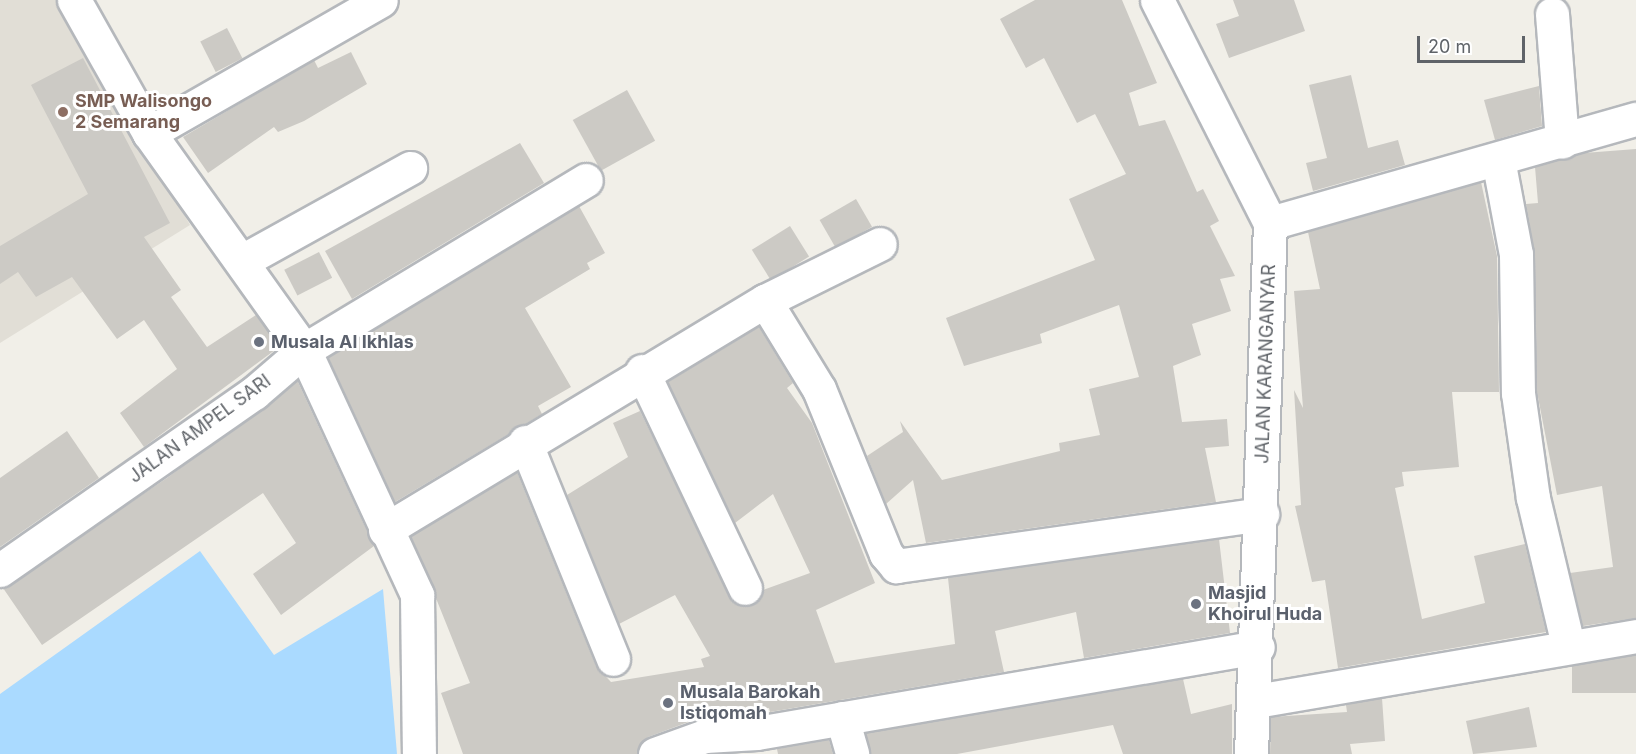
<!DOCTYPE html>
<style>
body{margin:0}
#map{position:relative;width:1636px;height:754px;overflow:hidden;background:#f1efe8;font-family:Inter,sans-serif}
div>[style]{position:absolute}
.education>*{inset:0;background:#e1ded6}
.water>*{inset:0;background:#aadaff}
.building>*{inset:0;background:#cccac5;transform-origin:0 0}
.roads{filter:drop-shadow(2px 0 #b5b8bc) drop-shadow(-2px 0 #b5b8bc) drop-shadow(0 2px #b5b8bc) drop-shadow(0 -2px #b5b8bc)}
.minor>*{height:33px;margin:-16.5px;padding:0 16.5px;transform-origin:16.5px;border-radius:16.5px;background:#fff}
.dots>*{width:16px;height:16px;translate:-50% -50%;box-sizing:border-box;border:3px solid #fff;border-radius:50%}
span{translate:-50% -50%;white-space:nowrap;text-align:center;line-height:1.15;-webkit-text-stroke:6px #fff;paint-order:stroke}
.education-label{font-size:18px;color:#785e54;font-weight:700}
.left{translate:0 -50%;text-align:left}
.worship-label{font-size:18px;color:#5b616d;font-weight:700}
.street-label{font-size:18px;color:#5f6368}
.scale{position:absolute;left:1417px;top:36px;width:108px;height:27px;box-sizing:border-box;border:3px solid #5f6368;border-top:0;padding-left:8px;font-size:18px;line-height:21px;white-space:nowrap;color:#5f6368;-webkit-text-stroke:4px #fff;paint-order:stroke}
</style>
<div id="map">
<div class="education">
<div style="clip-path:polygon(0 0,61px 0,190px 225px,0 343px)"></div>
</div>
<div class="water">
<div style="clip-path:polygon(200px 551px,274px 655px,383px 589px,397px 754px,0 754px,0 694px)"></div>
</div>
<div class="building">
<div style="clip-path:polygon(1035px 0,1122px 0,1157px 83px,1129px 93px,1139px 126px,1165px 120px,1197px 192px,1203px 189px,1219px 221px,1210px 226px,1235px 276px,1220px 279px,1231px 311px,1192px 324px,1201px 355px,1173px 366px,1182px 422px,1227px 419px,1229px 446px,1205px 448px,1216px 502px,926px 543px,913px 480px,886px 504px,867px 456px,903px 432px,900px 421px,942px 480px,1060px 451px,1059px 443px,1100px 435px,1089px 389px,1139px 377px,1119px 305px,1040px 334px,1042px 343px,964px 366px,946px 318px,1095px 260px,1069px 199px,1126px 174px,1095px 114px,1077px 123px,1044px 58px,1026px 68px,1000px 19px)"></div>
<div style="clip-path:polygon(1233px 0,1294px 0,1305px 31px,1229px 58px,1216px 24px,1239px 16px)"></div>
<div style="left:227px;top:28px;width:34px;height:30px;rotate:63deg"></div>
<div style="clip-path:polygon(351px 52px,367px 84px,304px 121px,278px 132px,274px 127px,208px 173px,183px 137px,314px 60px,318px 68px)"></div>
<div style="clip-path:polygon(83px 58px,170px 223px,144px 237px,181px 290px,171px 297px,207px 347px,256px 315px,279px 347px,144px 447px,120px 413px,177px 369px,144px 320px,117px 339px,72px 277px,36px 297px,18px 272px,0 284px,0 246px,88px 194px,31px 85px)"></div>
<div style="clip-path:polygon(1351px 75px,1368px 148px,1398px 140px,1405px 165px,1313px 191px,1306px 163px,1327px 158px,1309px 85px)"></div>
<div style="clip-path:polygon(1539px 86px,1542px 126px,1495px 140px,1484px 100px)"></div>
<div style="left:627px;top:90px;width:58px;height:62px;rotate:61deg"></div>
<div style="clip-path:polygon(520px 143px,544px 183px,352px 299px,325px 251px)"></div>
<div style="clip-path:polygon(1636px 149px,1636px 618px,1583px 626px,1570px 573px,1613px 567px,1602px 486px,1557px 495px,1537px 392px,1535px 254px,1526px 204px,1538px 203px,1535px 167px,1584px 153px)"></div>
<div style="clip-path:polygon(1481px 182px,1497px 256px,1499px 392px,1452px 392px,1459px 467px,1402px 472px,1404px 486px,1395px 488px,1422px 619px,1485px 603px,1474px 556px,1525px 544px,1546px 632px,1338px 668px,1325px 580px,1312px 582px,1295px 506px,1301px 505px,1294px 390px,1303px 408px,1294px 291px,1320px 289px,1308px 232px)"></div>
<div style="left:856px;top:199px;width:32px;height:42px;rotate:60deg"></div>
<div style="clip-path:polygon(579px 206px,605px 253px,587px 263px,590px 269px,525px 308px,571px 387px,538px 406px,542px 414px,395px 502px,328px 357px)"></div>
<div style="left:790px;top:226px;width:36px;height:45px;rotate:58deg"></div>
<div style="left:319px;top:252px;width:29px;height:39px;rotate:63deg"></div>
<div style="clip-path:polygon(759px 327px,793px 383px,787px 388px,812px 423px,875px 583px,816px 610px,835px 663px,955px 644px,948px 578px,1219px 539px,1230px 633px,1084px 658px,1076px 612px,995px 631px,1004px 672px,770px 712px,769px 708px,699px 718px,648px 737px,637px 754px,463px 754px,441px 693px,470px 683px,411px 536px,517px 472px,596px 666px,611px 682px,704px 667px,701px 659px,710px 656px,675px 595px,619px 624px,567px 495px,628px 457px,613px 423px,640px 411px,734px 603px,752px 605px,763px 590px,810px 573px,773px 494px,735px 523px,668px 382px)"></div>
<div style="clip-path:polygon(297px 380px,374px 546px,281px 615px,253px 574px,296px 543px,263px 493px,42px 645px,3px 588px,167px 478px)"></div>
<div style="clip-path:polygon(67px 431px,99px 478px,0 547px,0 478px)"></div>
<div style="left:1636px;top:655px;width:38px;height:64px;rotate:90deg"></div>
<div style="clip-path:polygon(1183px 679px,1191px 714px,1232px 704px,1232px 754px,1123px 754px,1113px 725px,957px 754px,870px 754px,866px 733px)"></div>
<div style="clip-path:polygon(1382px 698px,1385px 741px,1350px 744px,1352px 754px,1270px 754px,1271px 717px,1347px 712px,1346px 705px)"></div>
<div style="clip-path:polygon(1529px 707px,1537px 747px,1473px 754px,1466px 721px)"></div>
<div style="clip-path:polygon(829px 740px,833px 754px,778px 754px,777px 749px)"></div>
</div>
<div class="roads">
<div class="minor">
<div style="left:74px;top:0;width:153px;rotate:60.6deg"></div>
<div style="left:149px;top:133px;width:267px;rotate:54.5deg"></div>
<div style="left:304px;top:350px;width:270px;rotate:65.2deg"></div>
<div style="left:417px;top:595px;width:159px;rotate:89.3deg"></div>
<div style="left:1157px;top:0;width:250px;rotate:63.1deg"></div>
<div style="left:1270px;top:223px;width:531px;rotate:92.05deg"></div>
<div style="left:1552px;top:14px;width:128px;rotate:85.5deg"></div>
<div style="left:149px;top:133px;width:267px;rotate:-29.8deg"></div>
<div style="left:1498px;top:159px;width:97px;rotate:79.3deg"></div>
<div style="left:1516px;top:254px;width:139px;rotate:89.2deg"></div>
<div style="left:1518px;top:393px;width:106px;rotate:81.9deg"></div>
<div style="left:1533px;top:498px;width:151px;rotate:76.6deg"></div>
<div style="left:1270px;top:223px;width:380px;rotate:-15.9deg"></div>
<div style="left:244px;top:260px;width:190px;rotate:-29deg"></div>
<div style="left:765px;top:301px;width:128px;rotate:-26.4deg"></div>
<div style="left:642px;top:371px;width:240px;rotate:64.6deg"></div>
<div style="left:525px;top:442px;width:234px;rotate:67.9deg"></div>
<div style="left:385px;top:530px;width:444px;rotate:-31.1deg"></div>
<div style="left:765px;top:301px;width:103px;rotate:58.5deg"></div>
<div style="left:819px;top:389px;width:178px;rotate:67.9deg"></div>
<div style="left:886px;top:554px;width:16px;rotate:50deg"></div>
<div style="left:896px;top:566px;width:370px;rotate:-8.1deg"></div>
<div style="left:0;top:570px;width:310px;rotate:-34.9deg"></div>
<div style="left:254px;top:393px;width:66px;rotate:-40.7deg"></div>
<div style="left:304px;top:350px;width:329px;rotate:-31.1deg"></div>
<div style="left:1256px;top:701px;width:386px;rotate:-9.7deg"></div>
<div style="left:842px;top:718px;width:37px;rotate:74deg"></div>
<div style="left:655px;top:754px;width:53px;rotate:-19.8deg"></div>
<div style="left:705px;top:736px;width:52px;rotate:-3.3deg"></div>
<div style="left:757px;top:733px;width:508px;rotate:-9.74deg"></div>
</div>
</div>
<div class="dots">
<div style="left:63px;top:112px;background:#8d6e63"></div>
<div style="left:259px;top:342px;background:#6b7280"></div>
<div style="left:1196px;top:604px;background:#6b7280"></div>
<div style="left:668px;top:703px;background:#6b7280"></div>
</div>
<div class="education-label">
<span class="left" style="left:75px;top:112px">SMP Walisongo<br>2 Semarang</span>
</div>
<div class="worship-label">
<span class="left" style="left:271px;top:342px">Musala Al Ikhlas</span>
<span class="left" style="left:1208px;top:604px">Masjid<br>Khoirul Huda</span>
<span class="left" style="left:680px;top:703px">Musala Barokah<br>Istiqomah</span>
</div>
<div class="street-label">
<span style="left:1266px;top:364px;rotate:-88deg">JALAN KARANGANYAR</span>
<span style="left:200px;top:429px;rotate:-36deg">JALAN AMPEL SARI</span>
</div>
<div class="scale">20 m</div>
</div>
